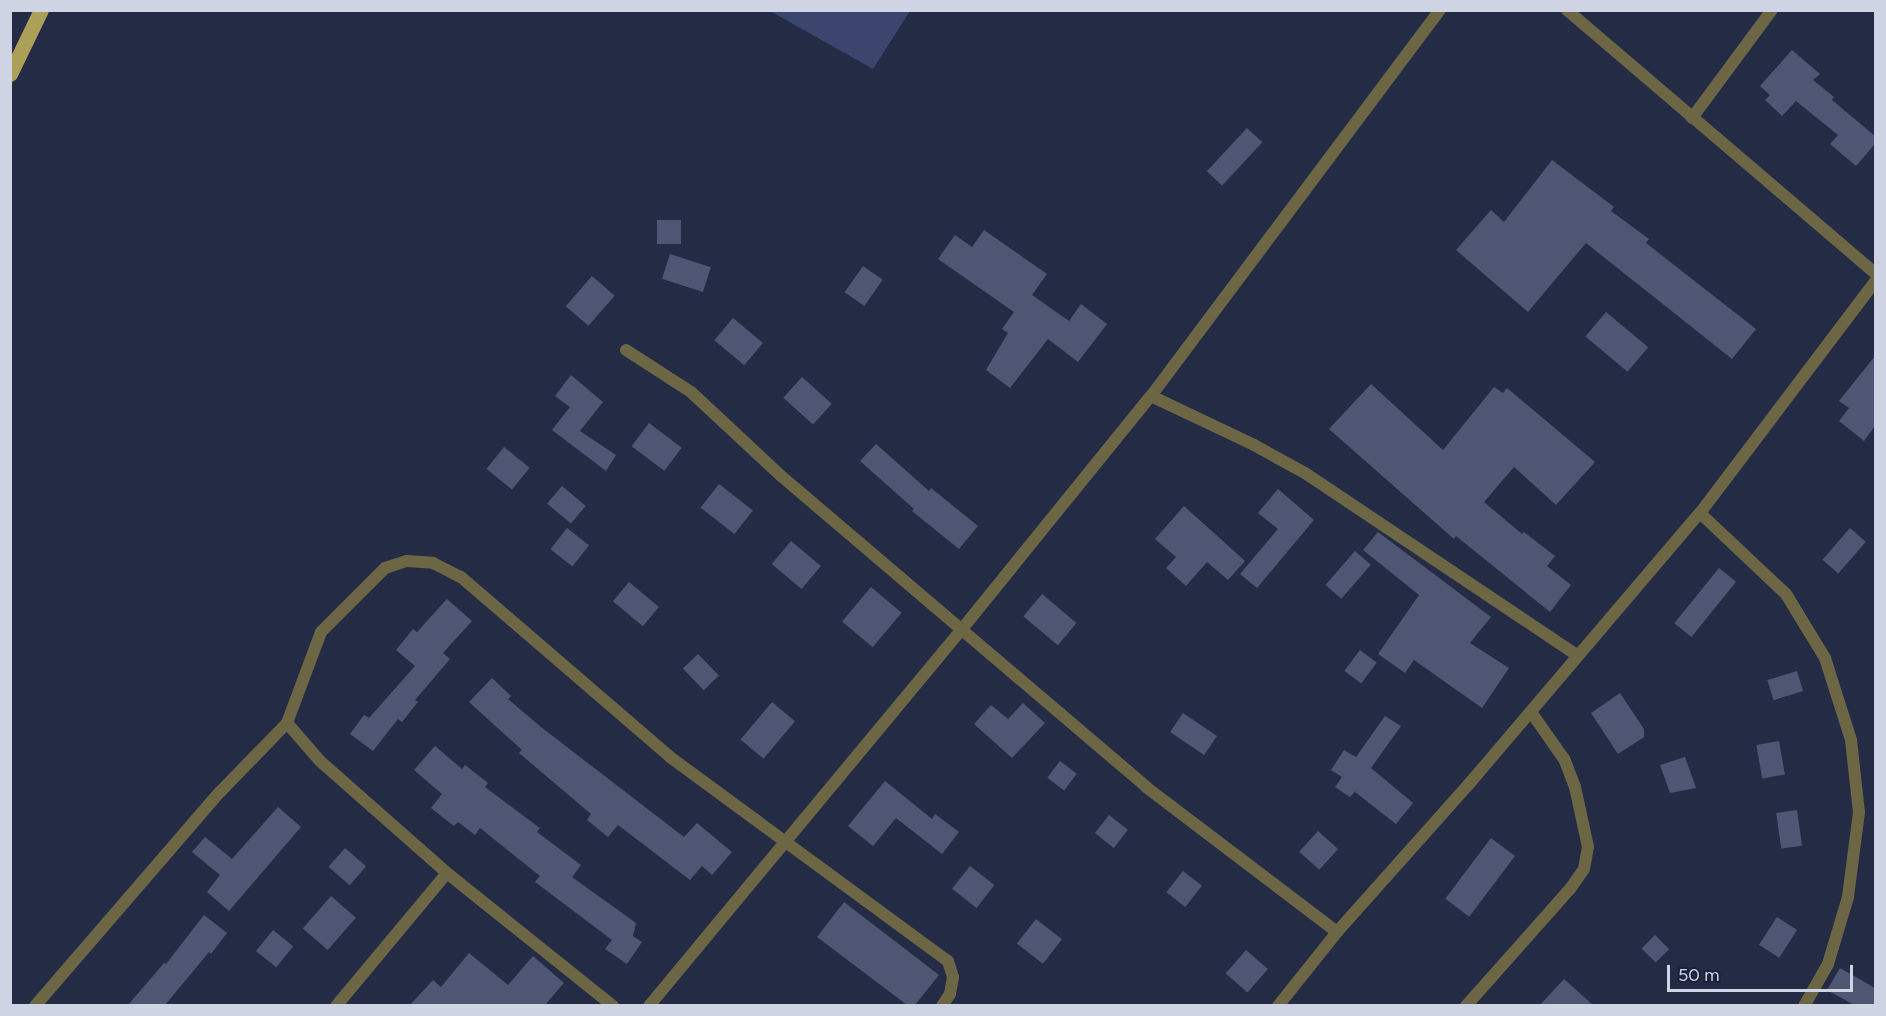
<!DOCTYPE html>
<style>
body{margin:0}
#map{position:relative;width:1886px;height:1016px;overflow:hidden;background:#242b45;font-family:Figtree,sans-serif}
div>[style]{position:absolute}
.green>*{inset:0;background:#3b456d}
.building>*{inset:0;background:#4e5673;transform-origin:0 0}
.street>*{height:12px;margin:-6px;padding:0 6px;transform-origin:6px;border-radius:6px;background:#6c6645}
.primary>*{height:15px;margin:-7.5px;padding:0 7.5px;transform-origin:7.5px;border-radius:7.5px;background:#ac9f57}
span{translate:-50% -50%;white-space:nowrap;text-align:center;line-height:1.15;-webkit-text-stroke:6px #1b213a;paint-order:stroke}
.frame{position:absolute;inset:0;border:12px solid #ced4e4;pointer-events:none}
.scale{position:absolute;left:1667px;top:965px;width:186px;height:27px;box-sizing:border-box;border:3px solid #ced4e4;border-top:0;padding-left:8px;font-size:18px;line-height:21px;white-space:nowrap;color:#ced4e4;-webkit-text-stroke:4px #1b213a;paint-order:stroke}
</style>
<div id="map">
<div class="green">
<div style="clip-path:polygon(770px 11px,910px 11px,873px 69px)"></div>
</div>
<div class="building">
<div style="clip-path:polygon(1792px 50px,1820px 74px,1813px 80px,1834px 97px,1832px 100px,1875px 136px,1875px 144px,1856px 166px,1830px 144px,1838px 135px,1796px 101px,1782px 116px,1765px 100px,1770px 95px,1760px 86px)"></div>
<div style="left:1247px;top:128px;width:21px;height:59px;rotate:43deg"></div>
<div style="clip-path:polygon(1552px 160px,1614px 207px,1611px 211px,1649px 239px,1646px 243px,1756px 329px,1732px 359px,1586px 243px,1528px 312px,1456px 250px,1491px 210px,1504px 222px)"></div>
<div style="left:657px;top:220px;width:24px;height:24px"></div>
<div style="clip-path:polygon(984px 230px,1047px 274px,1032px 295px,1069px 321px,1081px 304px,1107px 324px,1078px 362px,1048px 339px,1010px 388px,986px 370px,1008px 333px,1002px 329px,1014px 312px,938px 259px,955px 235px,972px 247px)"></div>
<div style="left:670px;top:254px;width:43px;height:26px;rotate:18deg"></div>
<div style="left:863px;top:266px;width:24px;height:32px;rotate:35deg"></div>
<div style="left:592px;top:276px;width:30px;height:40px;rotate:41deg"></div>
<div style="left:1606px;top:312px;width:55px;height:32px;rotate:40deg"></div>
<div style="left:733px;top:318px;width:39px;height:29px;rotate:40deg"></div>
<div style="clip-path:polygon(1875px 356px,1875px 426px,1864px 441px,1839px 421px,1849px 408px,1839px 401px)"></div>
<div style="clip-path:polygon(571px 375px,603px 402px,580px 431px,616px 455px,606px 471px,552px 430px,570px 407px,555px 396px)"></div>
<div style="left:802px;top:377px;width:40px;height:28px;rotate:42deg"></div>
<div style="clip-path:polygon(1371px 384px,1443px 450px,1494px 387px,1503px 393px,1507px 388px,1595px 462px,1556px 505px,1514px 467px,1484px 502px,1522px 534px,1524px 532px,1555px 556px,1547px 566px,1571px 585px,1550px 612px,1456px 536px,1454px 539px,1329px 429px)"></div>
<div style="left:649px;top:423px;width:41px;height:29px;rotate:37deg"></div>
<div style="clip-path:polygon(876px 444px,929px 491px,931px 488px,978px 526px,959px 549px,912px 511px,914px 509px,860px 461px)"></div>
<div style="left:504px;top:447px;width:33px;height:28px;rotate:39deg"></div>
<div style="left:719px;top:484px;width:43px;height:30px;rotate:38deg"></div>
<div style="left:562px;top:486px;width:31px;height:23px;rotate:40deg"></div>
<div style="clip-path:polygon(1278px 489px,1314px 520px,1257px 588px,1240px 574px,1278px 529px,1258px 513px)"></div>
<div style="clip-path:polygon(1184px 506px,1245px 561px,1228px 580px,1207px 562px,1186px 586px,1166px 568px,1176px 557px,1155px 539px)"></div>
<div style="left:567px;top:528px;width:28px;height:27px;rotate:38deg"></div>
<div style="left:1850px;top:528px;width:21px;height:42px;rotate:41deg"></div>
<div style="clip-path:polygon(1378px 532px,1491px 617px,1470px 643px,1509px 668px,1482px 708px,1414px 660px,1405px 673px,1378px 654px,1419px 595px,1363px 550px)"></div>
<div style="left:791px;top:541px;width:39px;height:30px;rotate:40deg"></div>
<div style="left:1355px;top:551px;width:21px;height:45px;rotate:41deg"></div>
<div style="left:1719px;top:568px;width:22px;height:71px;rotate:39deg"></div>
<div style="left:629px;top:582px;width:39px;height:25px;rotate:40deg"></div>
<div style="left:871px;top:587px;width:40px;height:45px;rotate:40deg"></div>
<div style="left:1042px;top:594px;width:45px;height:29px;rotate:40deg"></div>
<div style="clip-path:polygon(447px 599px,472px 621px,443px 653px,450px 659px,415px 700px,418px 702px,402px 722px,398px 719px,373px 751px,350px 734px,364px 715px,369px 718px,415px 666px,396px 650px,413px 629px,417px 632px)"></div>
<div style="left:1360px;top:650px;width:21px;height:26px;rotate:37deg"></div>
<div style="left:698px;top:654px;width:30px;height:21px;rotate:46deg"></div>
<div style="left:1797px;top:671px;width:21px;height:31px;rotate:73deg"></div>
<div style="clip-path:polygon(492px 678px,511px 696px,508px 699px,541px 727px,684px 837px,697px 823px,732px 852px,712px 875px,702px 866px,690px 880px,618px 825px,608px 837px,587px 820px,591px 814px,519px 753px,522px 750px,469px 702px)"></div>
<div style="clip-path:polygon(1620px 693px,1644px 729px,1644px 737px,1618px 754px,1591px 713px)"></div>
<div style="left:772px;top:702px;width:30px;height:49px;rotate:40deg"></div>
<div style="clip-path:polygon(1023px 703px,1045px 723px,1012px 758px,974px 724px,991px 705px,1008px 719px)"></div>
<div style="left:1183px;top:713px;width:41px;height:23px;rotate:34deg"></div>
<div style="clip-path:polygon(1385px 716px,1401px 726px,1371px 768px,1413px 803px,1396px 824px,1355px 792px,1359px 787px,1350px 797px,1335px 787px,1342px 777px,1331px 770px,1344px 750px,1356px 757px)"></div>
<div style="left:1779px;top:741px;width:34px;height:23px;rotate:80deg"></div>
<div style="clip-path:polygon(435px 746px,462px 769px,465px 765px,488px 783px,485px 787px,540px 828px,537px 832px,581px 865px,572px 877px,636px 923px,633px 936px,642px 942px,627px 964px,605px 949px,612px 940px,535px 882px,540px 876px,480px 828px,475px 835px,458px 822px,454px 826px,431px 808px,442px 794px,414px 770px)"></div>
<div style="clip-path:polygon(1685px 757px,1696px 788px,1670px 793px,1660px 765px)"></div>
<div style="left:1060px;top:761px;width:21px;height:21px;rotate:37deg"></div>
<div style="clip-path:polygon(885px 781px,932px 819px,935px 814px,959px 832px,942px 854px,896px 818px,873px 846px,848px 826px)"></div>
<div style="clip-path:polygon(278px 807px,301px 827px,229px 911px,207px 892px,220px 875px,192px 852px,205px 837px,232px 859px)"></div>
<div style="left:1797px;top:810px;width:36px;height:21px;rotate:82deg"></div>
<div style="left:1109px;top:815px;width:24px;height:23px;rotate:38deg"></div>
<div style="left:1318px;top:831px;width:27px;height:28px;rotate:42deg"></div>
<div style="left:1491px;top:838px;width:30px;height:76px;rotate:37deg"></div>
<div style="left:345px;top:848px;width:28px;height:25px;rotate:41deg"></div>
<div style="left:970px;top:866px;width:31px;height:29px;rotate:38deg"></div>
<div style="left:1183px;top:871px;width:24px;height:27px;rotate:38deg"></div>
<div style="left:331px;top:896px;width:33px;height:43px;rotate:41deg"></div>
<div style="clip-path:polygon(844px 902px,939px 975px,915px 1005px,907px 1005px,817px 937px)"></div>
<div style="clip-path:polygon(204px 915px,227px 933px,211px 954px,209px 952px,165px 1005px,128px 1005px,164px 963px,166px 964px)"></div>
<div style="left:1777px;top:917px;width:24px;height:33px;rotate:33deg"></div>
<div style="left:1036px;top:919px;width:33px;height:31px;rotate:38deg"></div>
<div style="left:273px;top:930px;width:26px;height:27px;rotate:39deg"></div>
<div style="left:1655px;top:935px;width:20px;height:19px;rotate:45deg"></div>
<div style="left:1246px;top:950px;width:29px;height:31px;rotate:41deg"></div>
<div style="clip-path:polygon(469px 953px,508px 985px,533px 956px,564px 983px,545px 1005px,410px 1005px,433px 980px,441px 987px)"></div>
<div style="clip-path:polygon(1840px 968px,1875px 988px,1875px 1005px,1854px 1005px,1827px 990px)"></div>
<div style="clip-path:polygon(1564px 979px,1593px 1005px,1540px 1005px)"></div>
</div>
<div class="street">
<div style="left:1567px;top:10px;width:406px;rotate:40.5deg"></div>
<div style="left:1692px;top:118px;width:134px;rotate:-53.5deg"></div>
<div style="left:626px;top:350px;width:77px;rotate:32.9deg"></div>
<div style="left:691px;top:392px;width:122px;rotate:43deg"></div>
<div style="left:780px;top:475px;width:481px;rotate:40.4deg"></div>
<div style="left:1146px;top:787px;width:240px;rotate:37.2deg"></div>
<div style="left:1151px;top:396px;width:114px;rotate:25.4deg"></div>
<div style="left:1254px;top:445px;width:58px;rotate:28.8deg"></div>
<div style="left:1305px;top:473px;width:327px;rotate:33.8deg"></div>
<div style="left:1700px;top:513px;width:118px;rotate:43.3deg"></div>
<div style="left:1786px;top:594px;width:75px;rotate:58.6deg"></div>
<div style="left:1825px;top:658px;width:86px;rotate:72.4deg"></div>
<div style="left:1851px;top:740px;width:72px;rotate:83.7deg"></div>
<div style="left:1859px;top:812px;width:86px;rotate:97.4deg"></div>
<div style="left:1848px;top:897px;width:70px;rotate:106.6deg"></div>
<div style="left:1828px;top:964px;width:48px;rotate:119.7deg"></div>
<div style="left:287px;top:723px;width:97px;rotate:-69.5deg"></div>
<div style="left:321px;top:632px;width:91px;rotate:-45deg"></div>
<div style="left:385px;top:568px;width:23px;rotate:-18deg"></div>
<div style="left:407px;top:561px;width:26px;rotate:4deg"></div>
<div style="left:433px;top:563px;width:31px;rotate:27deg"></div>
<div style="left:461px;top:577px;width:276px;rotate:40.7deg"></div>
<div style="left:670px;top:757px;width:345px;rotate:36.3deg"></div>
<div style="left:948px;top:961px;width:17px;rotate:73deg"></div>
<div style="left:953px;top:977px;width:17px;rotate:100deg"></div>
<div style="left:950px;top:994px;width:14px;rotate:124deg"></div>
<div style="left:447px;top:873px;width:213px;rotate:38.7deg"></div>
<div style="left:35px;top:1006px;width:283px;rotate:-49.2deg"></div>
<div style="left:220px;top:792px;width:96px;rotate:-45.8deg"></div>
<div style="left:287px;top:723px;width:50px;rotate:49deg"></div>
<div style="left:320px;top:761px;width:169px;rotate:41.4deg"></div>
<div style="left:447px;top:873px;width:173px;rotate:129.8deg"></div>
<div style="left:649px;top:1006px;width:490px;rotate:-50.3deg"></div>
<div style="left:962px;top:629px;width:300px;rotate:-51deg"></div>
<div style="left:1151px;top:396px;width:482px;rotate:-53.2deg"></div>
<div style="left:1278px;top:1006px;width:95px;rotate:-51.4deg"></div>
<div style="left:1337px;top:932px;width:198px;rotate:-48.3deg"></div>
<div style="left:1469px;top:784px;width:356px;rotate:-49.6deg"></div>
<div style="left:1700px;top:513px;width:292px;rotate:-52.9deg"></div>
<div style="left:1466px;top:1006px;width:157px;rotate:-48.4deg"></div>
<div style="left:1570px;top:889px;width:24px;rotate:-55deg"></div>
<div style="left:1584px;top:869px;width:22px;rotate:-80deg"></div>
<div style="left:1588px;top:847px;width:61px;rotate:-102.2deg"></div>
<div style="left:1575px;top:787px;width:30px;rotate:-111deg"></div>
<div style="left:1564px;top:759px;width:57px;rotate:-125.1deg"></div>
</div>
<div class="primary">
<div style="left:10px;top:74px;width:71px;rotate:-64.2deg"></div>
</div>
<div class="frame"></div>
<div class="scale">50 m</div>
</div>
